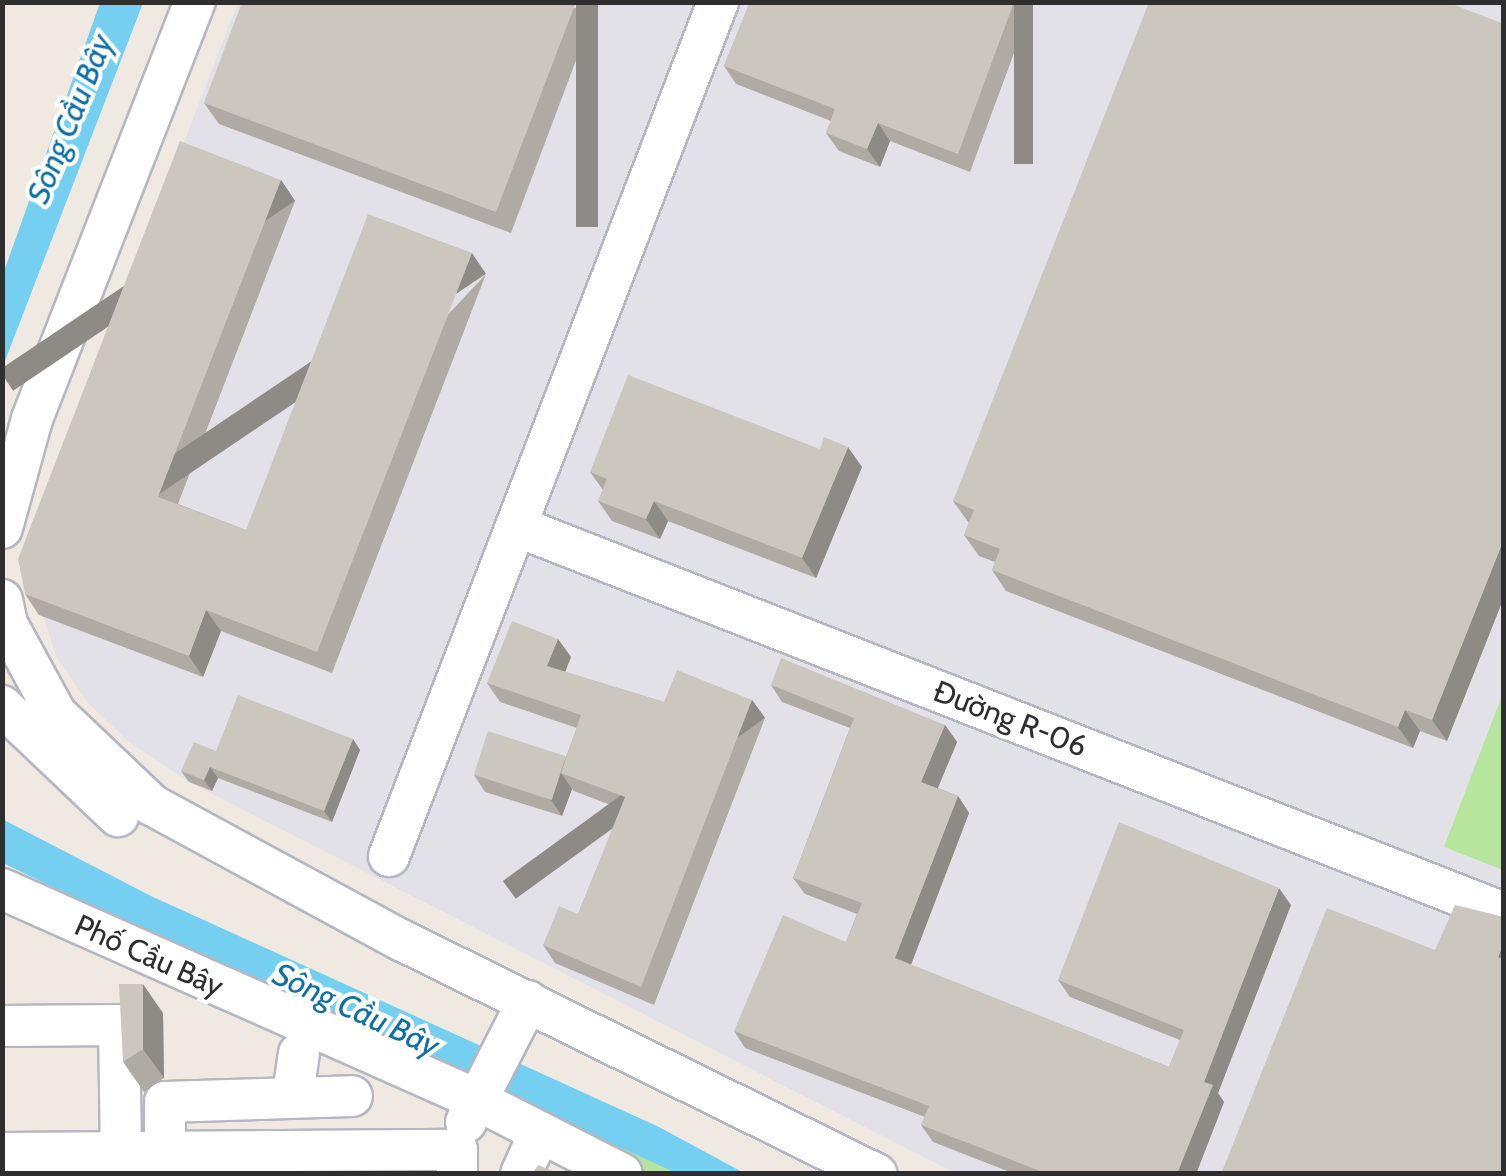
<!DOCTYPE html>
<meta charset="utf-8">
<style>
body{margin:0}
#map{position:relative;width:1506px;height:1176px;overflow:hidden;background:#efe9e1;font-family:Cabin,sans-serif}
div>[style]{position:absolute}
.industrial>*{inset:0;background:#e3e1e8}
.green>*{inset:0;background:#b6e59e}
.water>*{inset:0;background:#75cff0}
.roads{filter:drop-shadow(2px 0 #b4b7c1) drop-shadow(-2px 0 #b4b7c1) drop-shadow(0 2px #b4b7c1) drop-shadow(0 -2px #b4b7c1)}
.minor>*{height:40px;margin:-20px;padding:0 20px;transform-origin:20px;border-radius:20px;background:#fff}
.wall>*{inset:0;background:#afaba4}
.shaded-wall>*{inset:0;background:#8e8b86;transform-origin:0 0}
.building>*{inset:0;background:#cbc7bf;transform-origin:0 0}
span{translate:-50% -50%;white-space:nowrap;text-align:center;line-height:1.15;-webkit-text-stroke:8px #fff;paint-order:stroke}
.street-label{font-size:30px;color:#2e2e2e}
.water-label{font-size:32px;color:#0d6fa3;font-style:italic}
.frame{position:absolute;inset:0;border:5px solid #2e2e2e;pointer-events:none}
</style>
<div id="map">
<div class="industrial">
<div style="clip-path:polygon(238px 3px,1503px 3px,1503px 1173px,955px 1173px,189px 782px,129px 742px,88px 703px,56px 656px,32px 580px,61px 458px)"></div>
</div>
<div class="green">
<div style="clip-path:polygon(1503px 693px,1503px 870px,1444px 847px)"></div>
<div style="clip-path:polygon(502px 1097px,520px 1097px,676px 1173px,641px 1173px)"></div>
</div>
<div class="water">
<div style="clip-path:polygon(100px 3px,143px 3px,3px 366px,3px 274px)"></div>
<div style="clip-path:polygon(2px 819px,151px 896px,659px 1127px,744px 1173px,676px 1173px,42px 882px,3px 863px)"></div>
</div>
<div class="roads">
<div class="minor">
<div style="left:516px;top:526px;width:1061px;rotate:21.39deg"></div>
<div style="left:2px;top:528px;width:113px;rotate:-74.6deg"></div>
<div style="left:32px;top:419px;width:448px;rotate:-68.7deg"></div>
<div style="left:2px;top:600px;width:25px;rotate:78deg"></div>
<div style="left:7px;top:624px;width:102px;rotate:61.4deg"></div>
<div style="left:56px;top:714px;width:132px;rotate:43.5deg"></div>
<div style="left:152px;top:805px;width:283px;rotate:28.5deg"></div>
<div style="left:401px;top:940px;width:530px;rotate:26.23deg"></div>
<div style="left:2px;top:706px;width:160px;rotate:43.5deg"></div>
<div style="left:389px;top:856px;width:915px;rotate:-68.93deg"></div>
<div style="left:2px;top:889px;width:515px;rotate:23.93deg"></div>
<div style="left:473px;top:1098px;width:167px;rotate:27deg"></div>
<div style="left:2px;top:1026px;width:117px;rotate:-0.5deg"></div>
<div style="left:119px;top:1025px;width:128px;rotate:89.1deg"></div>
<div style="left:293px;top:1094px;width:41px;rotate:-81.7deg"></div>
<div style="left:466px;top:1122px;width:136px;rotate:-62.9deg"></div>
<div style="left:2px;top:1153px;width:455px;rotate:-0.4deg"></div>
<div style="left:457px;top:1150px;width:24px;rotate:90deg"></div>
<div style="left:165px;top:1153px;width:51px;rotate:-90deg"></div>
<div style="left:165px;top:1102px;width:187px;rotate:-1.8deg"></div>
<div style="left:521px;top:1174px;width:46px;rotate:-65.7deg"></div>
</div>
</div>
<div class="wall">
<div style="clip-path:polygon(598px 2px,511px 233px,219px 124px,204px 103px)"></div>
<div style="clip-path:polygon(750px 2px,1033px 2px,970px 172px,890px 141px,880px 167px,839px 151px,826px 133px,831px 121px,736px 84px,724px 66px)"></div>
<div style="clip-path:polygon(1504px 24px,1504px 597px,1447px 741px,1420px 731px,1413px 748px,1006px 591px,992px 570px,995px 562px,979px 556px,964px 535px,969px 523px,953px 501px)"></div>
<div style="clip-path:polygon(281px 180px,295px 201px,178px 504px,246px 530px,486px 274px,332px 673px,221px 631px,203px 677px,39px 615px,25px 594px)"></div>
<div style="clip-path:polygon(862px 467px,816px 578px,668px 521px,660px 539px,612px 521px,598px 501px,603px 490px,590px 472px)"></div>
<div style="clip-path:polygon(558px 639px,571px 657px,565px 672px,664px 702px,752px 700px,765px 718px,654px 1005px,555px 963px,543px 945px,578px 914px,621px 809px,574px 791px,572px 789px,562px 816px,485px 792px,474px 775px,566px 757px,577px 728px,500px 702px,487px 683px)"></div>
<div style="clip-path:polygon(771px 685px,945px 725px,957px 742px,938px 788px,958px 796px,969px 813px,911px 965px,1169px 1067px,1180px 1040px,1070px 997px,1058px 980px,1291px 905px,1218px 1093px,1224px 1102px,1196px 1174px,1015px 1174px,933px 1142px,921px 1125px,925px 1117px,745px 1048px,734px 1031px,846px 942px,857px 914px,805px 894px,793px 878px,850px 728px,782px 702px)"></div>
<div style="clip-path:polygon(353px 739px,360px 750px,332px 822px,218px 778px,212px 791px,189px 782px,181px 771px,216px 751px)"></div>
<div style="clip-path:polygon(163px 1013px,164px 1078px,144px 1092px,123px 1062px)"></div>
</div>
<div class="shaded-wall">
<div style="left:576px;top:2px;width:22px;height:225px"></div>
<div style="left:1014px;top:2px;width:19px;height:162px"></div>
<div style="clip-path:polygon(878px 123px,890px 141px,880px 167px,867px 149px)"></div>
<div style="left:281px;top:180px;width:25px;height:340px;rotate:56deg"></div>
<div style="left:472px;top:253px;width:25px;height:428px;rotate:56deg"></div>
<div style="clip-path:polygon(848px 447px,862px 467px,816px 578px,802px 558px)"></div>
<div style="clip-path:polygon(654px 501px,668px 521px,660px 539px,646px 519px)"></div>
<div style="clip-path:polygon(1504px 539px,1504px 597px,1447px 741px,1432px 720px)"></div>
<div style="clip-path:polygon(206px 610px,221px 631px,203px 677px,189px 656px)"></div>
<div style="clip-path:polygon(558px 639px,571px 657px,560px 685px,547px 666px)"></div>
<div style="left:752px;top:700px;width:22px;height:308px;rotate:54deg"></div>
<div style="clip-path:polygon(1405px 710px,1420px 731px,1413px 748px,1398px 727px)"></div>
<div style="clip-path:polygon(945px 725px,957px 742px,933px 799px,921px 782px)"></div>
<div style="clip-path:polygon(353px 739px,360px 750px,332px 822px,324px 811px)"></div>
<div style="clip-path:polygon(566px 756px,561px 773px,572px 789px,562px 816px,551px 800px)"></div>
<div style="clip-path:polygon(210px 767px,218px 778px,212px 791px,204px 780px)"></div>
<div style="clip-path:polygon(958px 796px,969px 813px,907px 975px,895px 958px)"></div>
<div style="clip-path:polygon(1279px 888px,1291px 905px,1218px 1093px,1224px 1102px,1196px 1174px,1177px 1174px,1204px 1082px)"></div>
<div style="clip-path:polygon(1504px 943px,1504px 966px,1498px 957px)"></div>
<div style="clip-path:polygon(143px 984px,163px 1013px,164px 1078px,143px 1049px)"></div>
</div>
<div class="building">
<div style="clip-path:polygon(242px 2px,576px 2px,496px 212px,204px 103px)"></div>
<div style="clip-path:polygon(750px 2px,1014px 2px,958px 154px,878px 123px,867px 149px,826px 133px,835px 109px,724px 66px)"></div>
<div style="clip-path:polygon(1149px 2px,1447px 2px,1504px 24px,1504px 539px,1432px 720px,1405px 710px,1398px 727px,992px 570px,1000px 549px,964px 535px,974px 510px,953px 501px)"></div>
<div style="clip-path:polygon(180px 141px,281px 180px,158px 497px,246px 530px,368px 214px,472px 253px,317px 652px,206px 610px,189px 656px,25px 594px,18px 559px)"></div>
<div style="clip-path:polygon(628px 375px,820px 449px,824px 437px,848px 447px,802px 558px,654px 501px,646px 519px,598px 501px,607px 479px,590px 472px)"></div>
<div style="clip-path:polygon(512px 621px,558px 639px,547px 666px,664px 702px,677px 670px,752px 700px,641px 987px,543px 945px,559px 906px,578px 914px,625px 797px,561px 773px,581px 715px,487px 683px)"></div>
<div style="clip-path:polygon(781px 658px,945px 725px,921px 782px,958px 796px,895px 958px,1169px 1067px,1184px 1030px,1058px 980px,1119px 822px,1279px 888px,1204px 1082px,1213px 1085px,1177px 1174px,1048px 1174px,921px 1125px,929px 1106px,734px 1031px,783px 915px,846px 942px,862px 903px,793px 878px,854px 718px,771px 685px)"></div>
<div style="clip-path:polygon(238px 695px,353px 739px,324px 811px,210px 767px,204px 780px,181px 771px,194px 742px,216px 751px)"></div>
<div style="left:488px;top:731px;width:82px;height:46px;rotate:18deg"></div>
<div style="clip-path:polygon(1455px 905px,1504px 917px,1504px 943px,1498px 957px,1504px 960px,1504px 1174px,1221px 1174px,1327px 908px,1435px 950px)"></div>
<div style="clip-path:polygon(119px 984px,143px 984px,143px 1049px,123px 1062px)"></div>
<div style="clip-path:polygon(538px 1165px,560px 1174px,532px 1174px)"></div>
</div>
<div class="street-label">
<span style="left:1010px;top:719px;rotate:21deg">Đường R-06</span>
<span style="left:149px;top:956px;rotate:24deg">Phố Cầu Bây</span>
</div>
<div class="water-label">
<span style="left:70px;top:119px;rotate:-68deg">Sông Cầu Bây</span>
<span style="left:356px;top:1010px;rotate:25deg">Sông Cầu Bây</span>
</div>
<div class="frame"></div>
</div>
